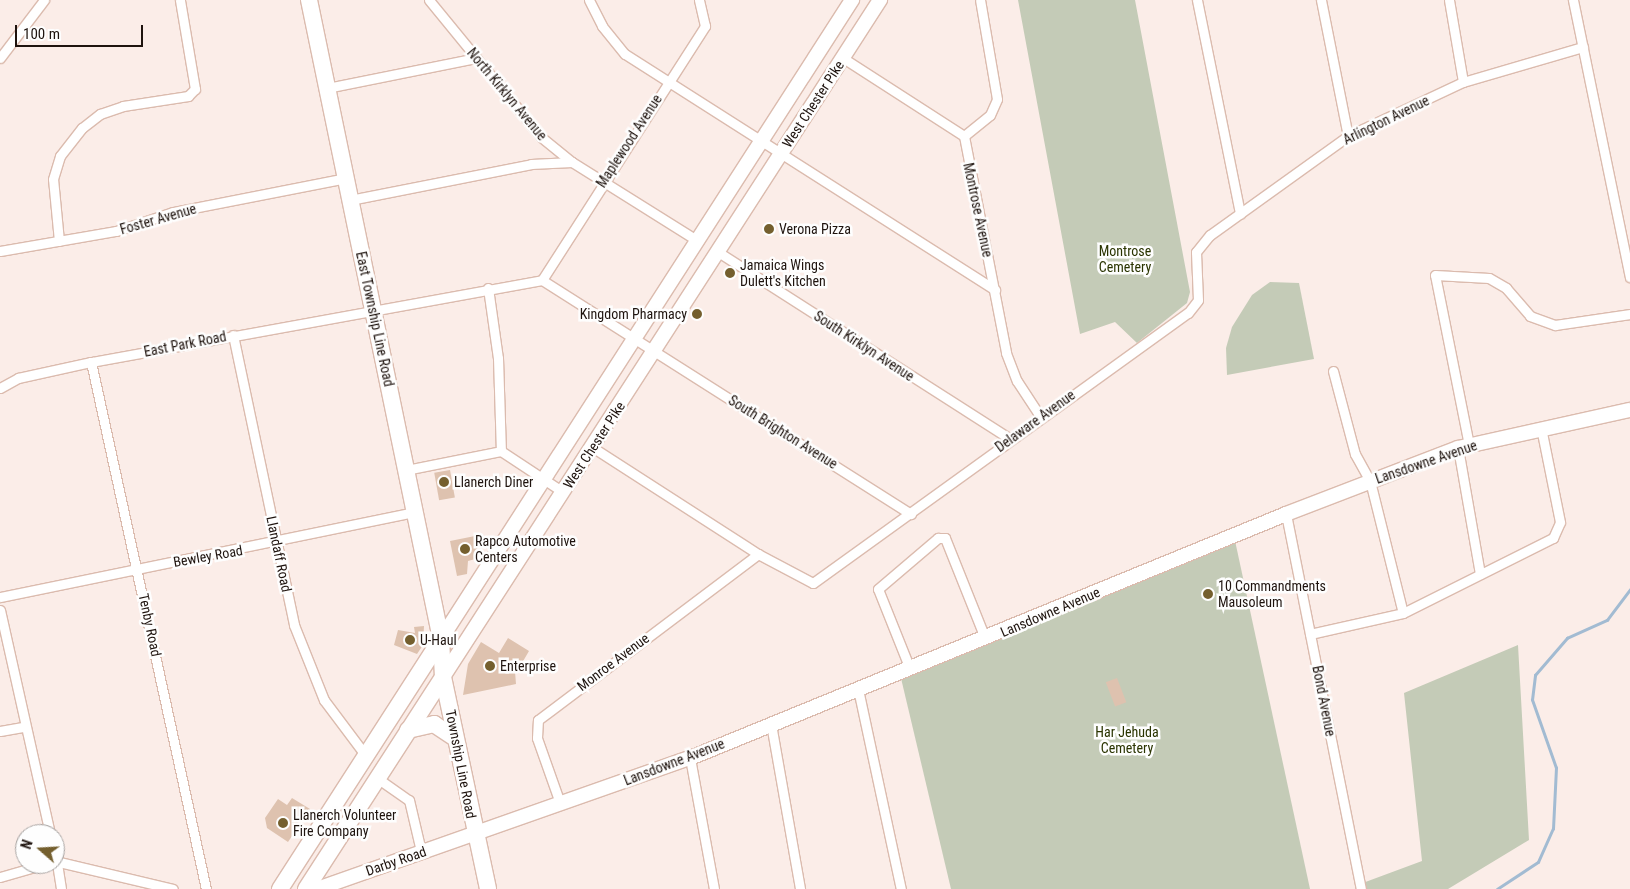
<!DOCTYPE html>
<style>
body{margin:0}
#map{position:relative;width:1630px;height:889px;overflow:hidden;background:#fbede8;font-family:"Roboto Condensed",sans-serif}
div>[style]{position:absolute}
.green>*{inset:0;background:#c4cbb7}
.stream>*{height:2.5px;margin:-1.25px;padding:0 1.25px;transform-origin:1.25px;border-radius:1.25px;background:#a2bbd2}
.building>*{inset:0;background:#dec2af;transform-origin:0 0}
.roads{filter:drop-shadow(1px 0 #dbbbae) drop-shadow(-1px 0 #dbbbae) drop-shadow(0 1px #dbbbae) drop-shadow(0 -1px #dbbbae)}
.street>*{height:9px;margin:-4.5px;padding:0 4.5px;transform-origin:4.5px;border-radius:4.5px;background:#fff}
.primary>*{height:14px;margin:-7px;padding:0 7px;transform-origin:7px;border-radius:7px;background:#fff}
.highway>*{height:16px;margin:-8px;padding:0 8px;transform-origin:8px;border-radius:8px;background:#fff}
.dots>*{width:14px;height:14px;translate:-50% -50%;box-sizing:border-box;border:2px solid #fefefe;border-radius:50%}
span{translate:-50% -50%;white-space:nowrap;text-align:center;line-height:1.15;-webkit-text-stroke:5px #fefefe;paint-order:stroke}
.street-label{font-size:14px;color:#1e130e}
.poi-label{font-size:14px;color:#1e130e}
.left{translate:0 -50%;text-align:left}
.right{translate:-100% -50%;text-align:right}
.park-label{font-size:14px;color:#2a3400}
.north{position:absolute;left:15px;top:824px;width:50px;height:50px;box-sizing:border-box;background:#fefefe;border:1px solid #a4a09e;border-radius:50%;rotate:289deg;font-size:14px;font-weight:700;line-height:20px;text-align:center;color:#1e130e}
.north::after{content:'';display:block;margin:auto;width:18px;height:22px;background:#745f2e;clip-path:polygon(50% 0,100% 100%,50% 72%,0 100%)}
.scale{position:absolute;left:15px;top:25px;width:128px;height:22px;box-sizing:border-box;border:2px solid #1e130e;border-top:0;padding-left:6px;font-size:15px;line-height:18px;white-space:nowrap;color:#1e130e;-webkit-text-stroke:4px #fefefe;paint-order:stroke}
</style>
<div id="map">
<div class="green">
<div style="clip-path:polygon(1018px 0,1135px 0,1190px 292px,1187px 303px,1137px 343px,1115px 322px,1080px 334px)"></div>
<div style="clip-path:polygon(1270px 282px,1299px 283px,1314px 359px,1227px 375px,1226px 348px,1232px 327px,1252px 295px)"></div>
<div style="clip-path:polygon(1234px 536px,1310px 889px,951px 889px,900px 674px)"></div>
<div style="clip-path:polygon(1518px 645px,1529px 840px,1448px 889px,1360px 889px,1360px 884px,1422px 861px,1404px 693px)"></div>
</div>
<div class="stream">
<div style="left:1497px;top:889px;width:49px;rotate:-33.4deg"></div>
<div style="left:1538px;top:862px;width:36px;rotate:-66deg"></div>
<div style="left:1553px;top:829px;width:61px;rotate:-87.2deg"></div>
<div style="left:1556px;top:768px;width:72px;rotate:-109.4deg"></div>
<div style="left:1532px;top:700px;width:25px;rotate:-83deg"></div>
<div style="left:1535px;top:675px;width:49px;rotate:-49.1deg"></div>
<div style="left:1567px;top:638px;width:44px;rotate:-24.2deg"></div>
<div style="left:1607px;top:620px;width:38px;rotate:-53deg"></div>
</div>
<div class="building">
<div style="left:450px;top:470px;width:28px;height:16px;rotate:80deg"></div>
<div style="clip-path:polygon(475px 536px,479px 558px,468px 561px,467px 574px,457px 576px,450px 541px)"></div>
<div style="clip-path:polygon(424px 626px,423px 645px,417px 654px,394px 645px,398px 630px,415px 633px,414px 627px)"></div>
<div style="clip-path:polygon(508px 638px,529px 651px,522px 663px,514px 659px,516px 684px,463px 695px,468px 664px,481px 642px,499px 653px)"></div>
<div style="left:1117px;top:678px;width:26px;height:12px;rotate:69deg"></div>
<div style="clip-path:polygon(292px 798px,310px 809px,288px 842px,267px 828px,265px 818px,278px 799px,287px 805px)"></div>
</div>
<div class="roads">
<div class="street">
<div style="left:429px;top:0;width:177px;rotate:50.7deg"></div>
<div style="left:541px;top:137px;width:40px;rotate:39deg"></div>
<div style="left:572px;top:162px;width:149px;rotate:32.1deg"></div>
<div style="left:589px;top:0;width:29px;rotate:63deg"></div>
<div style="left:602px;top:26px;width:36px;rotate:51deg"></div>
<div style="left:625px;top:54px;width:439px;rotate:32.5deg"></div>
<div style="left:1197px;top:0;width:218px;rotate:78.6deg"></div>
<div style="left:1321px;top:0;width:139px;rotate:78.8deg"></div>
<div style="left:1449px;top:0;width:83px;rotate:80.3deg"></div>
<div style="left:1573px;top:0;width:283px;rotate:78.4deg"></div>
<div style="left:0;top:58px;width:73px;rotate:-52.8deg"></div>
<div style="left:843px;top:58px;width:144px;rotate:32.8deg"></div>
<div style="left:964px;top:136px;width:221px;rotate:79deg"></div>
<div style="left:1006px;top:353px;width:30px;rotate:69deg"></div>
<div style="left:1017px;top:381px;width:42px;rotate:56.7deg"></div>
<div style="left:327px;top:88px;width:152px;rotate:-11.4deg"></div>
<div style="left:964px;top:136px;width:33px;rotate:-39deg"></div>
<div style="left:990px;top:115px;width:17px;rotate:-66deg"></div>
<div style="left:997px;top:99px;width:100px;rotate:-99.7deg"></div>
<div style="left:350px;top:200px;width:185px;rotate:-11.2deg"></div>
<div style="left:531px;top:164px;width:41px;rotate:-2.8deg"></div>
<div style="left:59px;top:241px;width:62px;rotate:-95.5deg"></div>
<div style="left:53px;top:179px;width:24px;rotate:-73deg"></div>
<div style="left:60px;top:156px;width:36px;rotate:-52deg"></div>
<div style="left:82px;top:128px;width:23px;rotate:-38deg"></div>
<div style="left:100px;top:114px;width:24px;rotate:-19deg"></div>
<div style="left:123px;top:106px;width:66px;rotate:-8.7deg"></div>
<div style="left:188px;top:96px;width:10px;rotate:-45deg"></div>
<div style="left:195px;top:89px;width:90px;rotate:-99.6deg"></div>
<div style="left:0;top:251px;width:118px;rotate:-9.8deg"></div>
<div style="left:116px;top:231px;width:60px;rotate:-18.4deg"></div>
<div style="left:173px;top:212px;width:176px;rotate:-11.1deg"></div>
<div style="left:718px;top:252px;width:347px;rotate:32.6deg"></div>
<div style="left:542px;top:280px;width:302px;rotate:-57.3deg"></div>
<div style="left:705px;top:26px;width:27px;rotate:-103deg"></div>
<div style="left:488px;top:288px;width:71px;rotate:81.9deg"></div>
<div style="left:498px;top:358px;width:93px;rotate:88.2deg"></div>
<div style="left:233px;top:335px;width:296px;rotate:78.1deg"></div>
<div style="left:294px;top:625px;width:81px;rotate:68.2deg"></div>
<div style="left:324px;top:700px;width:70px;rotate:53.1deg"></div>
<div style="left:91px;top:362px;width:539px;rotate:77.69deg"></div>
<div style="left:1333px;top:371px;width:86px;rotate:75.2deg"></div>
<div style="left:1355px;top:454px;width:31px;rotate:61deg"></div>
<div style="left:1370px;top:481px;width:136px;rotate:76deg"></div>
<div style="left:0;top:388px;width:21px;rotate:-29deg"></div>
<div style="left:18px;top:378px;width:75px;rotate:-12.4deg"></div>
<div style="left:91px;top:362px;width:458px;rotate:-10.3deg"></div>
<div style="left:542px;top:280px;width:437px;rotate:32.4deg"></div>
<div style="left:1469px;top:445px;width:173px;rotate:-101.3deg"></div>
<div style="left:1435px;top:275px;width:54px;rotate:3.2deg"></div>
<div style="left:1489px;top:278px;width:20px;rotate:30deg"></div>
<div style="left:1506px;top:288px;width:37px;rotate:49deg"></div>
<div style="left:1530px;top:316px;width:27px;rotate:20deg"></div>
<div style="left:1555px;top:325px;width:76px;rotate:-8.3deg"></div>
<div style="left:592px;top:447px;width:197px;rotate:32.8deg"></div>
<div style="left:758px;top:554px;width:62px;rotate:27.8deg"></div>
<div style="left:813px;top:583px;width:462px;rotate:-35.8deg"></div>
<div style="left:1188px;top:313px;width:16px;rotate:-52deg"></div>
<div style="left:1198px;top:300px;width:48px;rotate:-92.4deg"></div>
<div style="left:1196px;top:252px;width:22px;rotate:-51deg"></div>
<div style="left:1210px;top:235px;width:170px;rotate:-35.7deg"></div>
<div style="left:1348px;top:136px;width:127px;rotate:-25.2deg"></div>
<div style="left:1463px;top:82px;width:125px;rotate:-16.3deg"></div>
<div style="left:1458px;top:448px;width:128px;rotate:80.1deg"></div>
<div style="left:501px;top:451px;width:74px;rotate:33.5deg"></div>
<div style="left:406px;top:470px;width:97px;rotate:-11.3deg"></div>
<div style="left:1286px;top:514px;width:382px;rotate:78.7deg"></div>
<div style="left:0;top:597px;width:424px;rotate:-11.6deg"></div>
<div style="left:0;top:610px;width:230px;rotate:77.4deg"></div>
<div style="left:1310px;top:634px;width:95px;rotate:-12.7deg"></div>
<div style="left:1403px;top:613px;width:168px;rotate:-26.6deg"></div>
<div style="left:1553px;top:538px;width:17px;rotate:-66deg"></div>
<div style="left:1560px;top:522px;width:96px;rotate:-101.4deg"></div>
<div style="left:910px;top:669px;width:86px;rotate:-111.8deg"></div>
<div style="left:878px;top:589px;width:79px;rotate:-40.4deg"></div>
<div style="left:938px;top:538px;width:7px"></div>
<div style="left:945px;top:538px;width:108px;rotate:68.2deg"></div>
<div style="left:858px;top:689px;width:205px;rotate:77.9deg"></div>
<div style="left:771px;top:724px;width:168px;rotate:80deg"></div>
<div style="left:0;top:731px;width:23px;rotate:-10deg"></div>
<div style="left:690px;top:758px;width:133px;rotate:79.6deg"></div>
<div style="left:377px;top:778px;width:39px;rotate:35deg"></div>
<div style="left:409px;top:800px;width:52px;rotate:76.8deg"></div>
<div style="left:560px;top:803px;width:69px;rotate:-109.5deg"></div>
<div style="left:537px;top:738px;width:18px;rotate:-87deg"></div>
<div style="left:538px;top:720px;width:276px;rotate:-37deg"></div>
<div style="left:56px;top:857px;width:32px;rotate:81deg"></div>
<div style="left:55px;top:861px;width:121px;rotate:13.3deg"></div>
<div style="left:0;top:877px;width:47px;rotate:-16.1deg"></div>
</div>
<div class="primary">
<div style="left:441px;top:639px;width:760px;rotate:-57.25deg"></div>
<div style="left:443px;top:677px;width:806px;rotate:-57.16deg"></div>
<div style="left:317px;top:889px;width:395px;rotate:-19.4deg"></div>
<div style="left:690px;top:758px;width:644px;rotate:-22.26deg"></div>
<div style="left:1286px;top:514px;width:184px;rotate:-21deg"></div>
<div style="left:1458px;top:448px;width:176px;rotate:-12.5deg"></div>
</div>
<div class="highway">
<div style="left:309px;top:0;width:652px;rotate:78.33deg"></div>
<div style="left:441px;top:639px;width:38px;rotate:87deg"></div>
<div style="left:443px;top:677px;width:217px;rotate:78deg"></div>
<div style="left:408px;top:730px;width:27px;rotate:-13deg"></div>
<div style="left:434px;top:724px;width:25px;rotate:34deg"></div>
<div style="left:280px;top:889px;width:297px;rotate:-57.2deg"></div>
<div style="left:306px;top:889px;width:252px;rotate:-57.1deg"></div>
</div>
</div>
<div class="dots">
<div style="left:769px;top:229px;background:#745f2e"></div>
<div style="left:730px;top:273px;background:#745f2e"></div>
<div style="left:697px;top:314px;background:#745f2e"></div>
<div style="left:444px;top:482px;background:#745f2e"></div>
<div style="left:465px;top:549px;background:#745f2e"></div>
<div style="left:1208px;top:594px;background:#745f2e"></div>
<div style="left:410px;top:640px;background:#745f2e"></div>
<div style="left:490px;top:666px;background:#745f2e"></div>
<div style="left:283px;top:823px;background:#745f2e"></div>
</div>
<div class="street-label">
<span style="left:507px;top:94px;rotate:50deg">North Kirklyn Avenue</span>
<span style="left:813px;top:104px;rotate:-57deg">West Chester Pike</span>
<span style="left:1386px;top:120px;rotate:-26deg">Arlington Avenue</span>
<span style="left:629px;top:141px;rotate:-57deg">Maplewood Avenue</span>
<span style="left:978px;top:210px;rotate:78deg">Montrose Avenue</span>
<span style="left:158px;top:219px;rotate:-16deg">Foster Avenue</span>
<span style="left:375px;top:319px;rotate:78deg">East Township Line Road</span>
<span style="left:185px;top:344px;rotate:-11deg">East Park Road</span>
<span style="left:864px;top:346px;rotate:33deg">South Kirklyn Avenue</span>
<span style="left:1035px;top:421px;rotate:-36deg">Delaware Avenue</span>
<span style="left:783px;top:432px;rotate:32deg">South Brighton Avenue</span>
<span style="left:594px;top:445px;rotate:-57deg">West Chester Pike</span>
<span style="left:1426px;top:462px;rotate:-19deg">Lansdowne Avenue</span>
<span style="left:279px;top:554px;rotate:78deg">Llandaff Road</span>
<span style="left:208px;top:556px;rotate:-10deg">Bewley Road</span>
<span style="left:1050px;top:612px;rotate:-23deg">Lansdowne Avenue</span>
<span style="left:150px;top:625px;rotate:78deg">Tenby Road</span>
<span style="left:613px;top:662px;rotate:-37deg">Monroe Avenue</span>
<span style="left:1324px;top:701px;rotate:79deg">Bond Avenue</span>
<span style="left:674px;top:762px;rotate:-21deg">Lansdowne Avenue</span>
<span style="left:461px;top:764px;rotate:79deg">Township Line Road</span>
<span style="left:396px;top:861px;rotate:-19deg">Darby Road</span>
</div>
<div class="poi-label">
<span class="left" style="left:779px;top:229px">Verona Pizza</span>
<span class="left" style="left:740px;top:273px">Jamaica Wings<br>Dulett's Kitchen</span>
<span class="right" style="left:687px;top:314px">Kingdom Pharmacy</span>
<span class="left" style="left:454px;top:482px">Llanerch Diner</span>
<span class="left" style="left:475px;top:549px">Rapco Automotive<br>Centers</span>
<span class="left" style="left:1218px;top:594px">10 Commandments<br>Mausoleum</span>
<span class="left" style="left:420px;top:640px">U-Haul</span>
<span class="left" style="left:500px;top:666px">Enterprise</span>
<span class="left" style="left:293px;top:823px">Llanerch Volunteer<br>Fire Company</span>
</div>
<div class="park-label">
<span style="left:1125px;top:259px">Montrose<br>Cemetery</span>
<span style="left:1127px;top:740px">Har Jehuda<br>Cemetery</span>
</div>
<div class="north">N</div>
<div class="scale">100 m</div>
</div>
